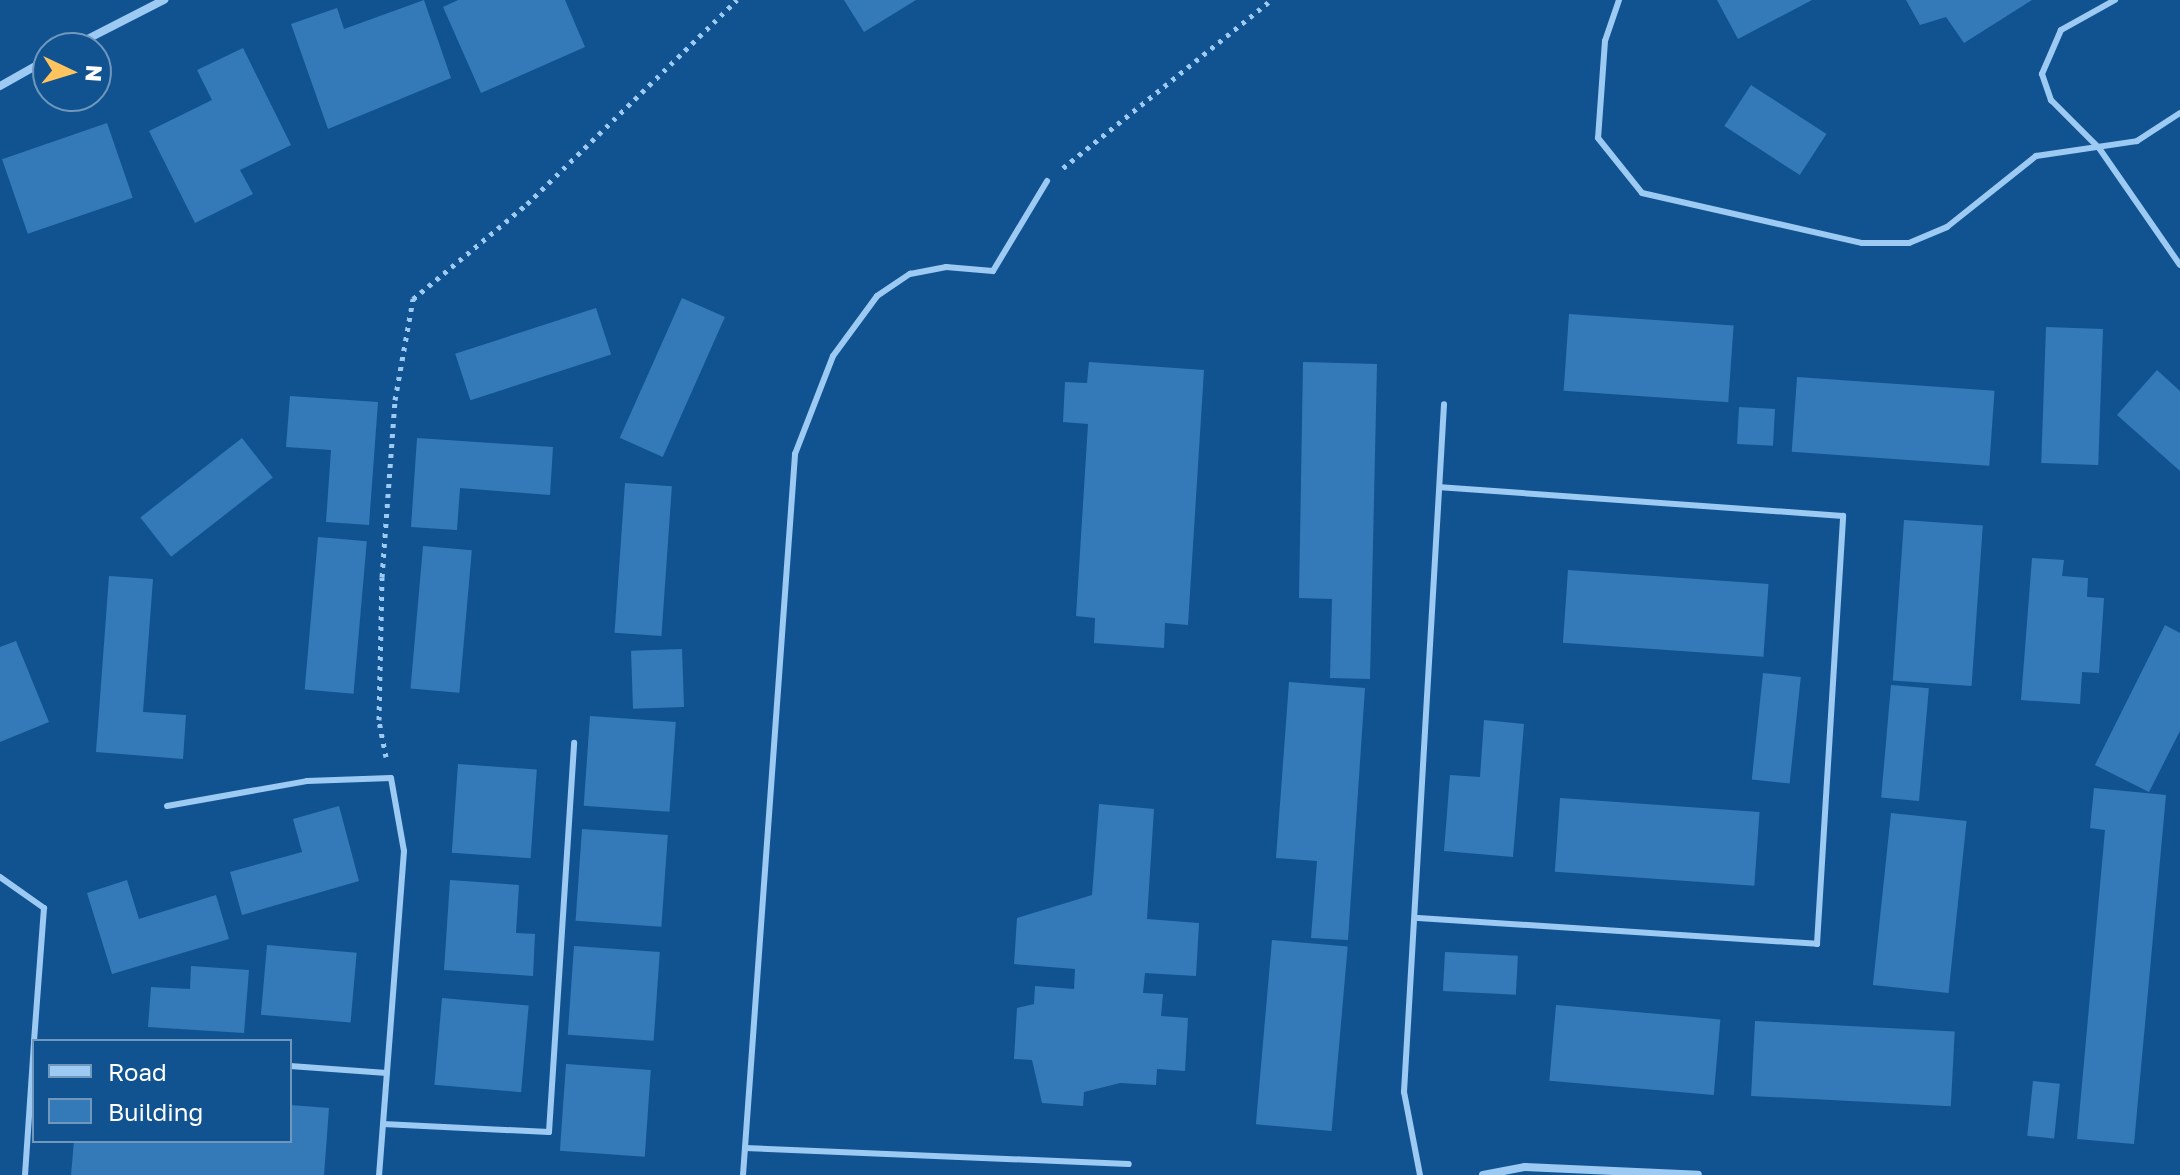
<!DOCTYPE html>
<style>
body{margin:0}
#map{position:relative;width:2180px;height:1175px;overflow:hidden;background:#115391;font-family:"Golos Text",sans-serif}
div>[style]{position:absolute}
.building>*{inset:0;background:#347ab9;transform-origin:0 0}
.path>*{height:5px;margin-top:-2.5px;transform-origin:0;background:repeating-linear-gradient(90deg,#9ccaf3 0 4px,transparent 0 10px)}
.service>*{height:6px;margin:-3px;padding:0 3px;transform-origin:3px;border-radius:3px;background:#9ccaf3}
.minor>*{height:8px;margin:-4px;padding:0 4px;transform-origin:4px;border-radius:4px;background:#9ccaf3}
span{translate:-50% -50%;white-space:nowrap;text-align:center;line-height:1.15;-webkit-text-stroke:8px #115391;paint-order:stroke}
.legend{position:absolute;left:32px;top:1039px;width:260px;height:104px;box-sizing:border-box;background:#115391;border:2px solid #7098bd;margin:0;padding:10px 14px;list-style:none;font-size:24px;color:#fff}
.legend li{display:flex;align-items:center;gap:16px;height:40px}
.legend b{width:40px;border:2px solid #7098bd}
.north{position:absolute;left:32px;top:32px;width:80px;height:80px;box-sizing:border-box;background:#115391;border:2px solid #7098bd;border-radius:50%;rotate:94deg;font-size:22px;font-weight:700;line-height:32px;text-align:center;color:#fff}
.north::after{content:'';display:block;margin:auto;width:28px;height:36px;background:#ffc45e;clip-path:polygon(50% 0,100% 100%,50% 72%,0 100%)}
</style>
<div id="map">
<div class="building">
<div style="clip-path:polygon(424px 0,451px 78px,328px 129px,291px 24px,337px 8px,344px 29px)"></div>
<div style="clip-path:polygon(458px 0,565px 0,585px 47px,481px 93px,443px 7px)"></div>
<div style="clip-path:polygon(844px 0,916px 0,864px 32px)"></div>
<div style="clip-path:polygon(1717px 0,1812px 0,1738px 39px)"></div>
<div style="clip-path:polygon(1906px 0,2032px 0,1964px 43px,1946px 17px,1920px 25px)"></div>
<div style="clip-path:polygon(243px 48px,291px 145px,240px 170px,253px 194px,195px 223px,149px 131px,212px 100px,197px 70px)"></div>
<div style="left:1751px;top:85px;width:90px;height:49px;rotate:33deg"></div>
<div style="left:107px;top:123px;width:79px;height:111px;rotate:71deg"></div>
<div style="left:682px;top:298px;width:47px;height:153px;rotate:24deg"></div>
<div style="left:596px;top:308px;width:49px;height:148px;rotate:72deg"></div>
<div style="left:1569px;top:314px;width:165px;height:77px;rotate:4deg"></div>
<div style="left:2046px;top:327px;width:57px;height:136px;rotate:2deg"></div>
<div style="clip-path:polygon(1089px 362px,1204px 370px,1188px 625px,1165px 623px,1164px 648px,1094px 643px,1095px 618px,1076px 616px,1088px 424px,1063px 422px,1065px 382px,1087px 383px)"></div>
<div style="clip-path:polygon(1303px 362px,1377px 364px,1370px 679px,1330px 678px,1332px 599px,1299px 598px)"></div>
<div style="clip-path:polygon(2157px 370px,2180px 391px,2180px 471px,2117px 415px)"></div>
<div style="left:1797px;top:377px;width:198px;height:75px;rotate:4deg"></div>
<div style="clip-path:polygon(290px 396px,378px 402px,369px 525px,326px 522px,331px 450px,286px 447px)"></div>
<div style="left:1739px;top:407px;width:36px;height:37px;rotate:3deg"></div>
<div style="left:242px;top:438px;width:50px;height:129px;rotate:52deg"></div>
<div style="clip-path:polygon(417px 438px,553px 447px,550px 495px,460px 488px,457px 530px,411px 527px)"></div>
<div style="left:625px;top:483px;width:47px;height:150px;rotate:4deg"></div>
<div style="left:1904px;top:520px;width:79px;height:161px;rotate:4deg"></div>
<div style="left:318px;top:537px;width:49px;height:153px;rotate:5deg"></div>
<div style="left:423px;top:546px;width:49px;height:143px;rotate:5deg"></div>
<div style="clip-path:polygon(2032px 558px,2064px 560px,2062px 576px,2088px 578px,2087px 597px,2104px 598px,2099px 673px,2082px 672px,2080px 704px,2021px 700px)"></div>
<div style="left:1568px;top:570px;width:201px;height:73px;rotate:4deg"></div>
<div style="clip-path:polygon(109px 576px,153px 579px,143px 712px,186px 715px,183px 759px,96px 752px)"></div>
<div style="clip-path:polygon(2165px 625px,2180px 633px,2180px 731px,2149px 792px,2095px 765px)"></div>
<div style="clip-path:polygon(16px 641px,49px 722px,0 742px,0 647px)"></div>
<div style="left:682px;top:649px;width:58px;height:51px;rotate:88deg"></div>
<div style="left:1763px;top:673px;width:38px;height:107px;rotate:6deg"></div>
<div style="clip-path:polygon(1289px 682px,1365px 688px,1348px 940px,1311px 938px,1317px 861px,1276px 858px)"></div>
<div style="left:1891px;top:685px;width:38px;height:113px;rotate:5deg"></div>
<div style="left:590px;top:716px;width:86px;height:90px;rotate:4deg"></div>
<div style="clip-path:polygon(1484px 720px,1524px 724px,1513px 857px,1444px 851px,1450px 775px,1480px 777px)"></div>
<div style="left:458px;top:764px;width:79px;height:89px;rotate:4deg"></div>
<div style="clip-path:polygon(2094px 788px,2166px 795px,2134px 1144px,2077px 1139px,2105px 830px,2090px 828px)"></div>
<div style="left:1560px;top:798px;width:200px;height:74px;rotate:4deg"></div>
<div style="clip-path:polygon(1099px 804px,1154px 809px,1147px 919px,1199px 923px,1196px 976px,1145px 973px,1143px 993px,1163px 994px,1161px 1016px,1188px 1018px,1185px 1071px,1157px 1069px,1156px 1085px,1120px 1083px,1084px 1092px,1083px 1106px,1042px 1103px,1032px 1060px,1014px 1059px,1017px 1008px,1034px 1004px,1035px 986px,1074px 989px,1075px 969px,1014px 964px,1017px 918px,1092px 895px)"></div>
<div style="clip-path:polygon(339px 806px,359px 881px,242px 915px,230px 872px,302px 852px,293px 819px)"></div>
<div style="left:1891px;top:813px;width:76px;height:173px;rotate:6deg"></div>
<div style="left:582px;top:829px;width:86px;height:92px;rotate:4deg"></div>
<div style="clip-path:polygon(127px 880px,139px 919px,216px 895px,229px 939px,112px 974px,87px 893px)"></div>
<div style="clip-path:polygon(450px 880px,519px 885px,516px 933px,535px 934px,533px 976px,444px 970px)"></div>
<div style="left:1272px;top:940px;width:76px;height:185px;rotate:5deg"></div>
<div style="left:267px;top:945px;width:90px;height:70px;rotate:5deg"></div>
<div style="left:574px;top:946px;width:86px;height:89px;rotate:4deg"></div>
<div style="left:1445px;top:952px;width:73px;height:39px;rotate:3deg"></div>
<div style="clip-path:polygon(191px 966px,249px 970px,244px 1033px,148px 1027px,151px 987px,190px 989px)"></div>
<div style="left:442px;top:998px;width:87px;height:87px;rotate:5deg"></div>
<div style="left:1556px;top:1005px;width:165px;height:76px;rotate:5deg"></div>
<div style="left:1755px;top:1021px;width:200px;height:75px;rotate:3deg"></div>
<div style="left:566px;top:1064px;width:85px;height:87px;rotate:4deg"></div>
<div style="left:2033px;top:1081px;width:27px;height:55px;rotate:6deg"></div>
<div style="clip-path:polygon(290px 1105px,329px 1108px,324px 1175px,71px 1175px,74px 1141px,290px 1141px)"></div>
</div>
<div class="path">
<div style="left:1063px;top:168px;width:267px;rotate:-38.9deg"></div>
<div style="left:386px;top:757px;width:38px;rotate:-101deg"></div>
<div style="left:379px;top:720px;width:143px;rotate:-88.8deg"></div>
<div style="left:382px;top:577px;width:177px;rotate:-85.8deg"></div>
<div style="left:395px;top:400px;width:103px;rotate:-79.9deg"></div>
<div style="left:413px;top:299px;width:148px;rotate:-39.8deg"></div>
<div style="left:527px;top:204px;width:293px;rotate:-44.2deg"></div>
</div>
<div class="service">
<div style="left:1619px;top:0;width:43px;rotate:108.9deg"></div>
<div style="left:1605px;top:41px;width:97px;rotate:94.1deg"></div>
<div style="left:1598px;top:138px;width:70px;rotate:51.3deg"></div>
<div style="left:1642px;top:193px;width:226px;rotate:12.8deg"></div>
<div style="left:1862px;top:243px;width:47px"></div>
<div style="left:1909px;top:243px;width:41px;rotate:-22.8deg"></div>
<div style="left:1947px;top:227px;width:114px;rotate:-38.6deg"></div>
<div style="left:2036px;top:156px;width:102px;rotate:-8.4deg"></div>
<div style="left:2137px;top:141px;width:51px;rotate:-33.1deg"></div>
<div style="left:2115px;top:0;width:62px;rotate:150.9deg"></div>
<div style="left:2061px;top:30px;width:48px;rotate:113.4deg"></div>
<div style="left:2042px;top:74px;width:28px;rotate:71deg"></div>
<div style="left:2051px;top:100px;width:68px;rotate:45deg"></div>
<div style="left:2099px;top:148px;width:142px;rotate:55.3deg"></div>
<div style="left:167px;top:806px;width:142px;rotate:-10.1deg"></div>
<div style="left:307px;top:781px;width:84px;rotate:-2deg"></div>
<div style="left:391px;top:778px;width:74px;rotate:79.9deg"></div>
<div style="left:404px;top:851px;width:325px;rotate:94.4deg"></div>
<div style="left:0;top:877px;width:54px;rotate:35.2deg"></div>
<div style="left:44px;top:908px;width:133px;rotate:94.3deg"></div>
<div style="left:1418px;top:918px;width:400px;rotate:3.7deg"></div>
<div style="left:1817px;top:944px;width:429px;rotate:-86.5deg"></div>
<div style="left:1843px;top:516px;width:403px;rotate:-175.9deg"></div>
<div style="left:290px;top:1066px;width:97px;rotate:4.1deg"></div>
<div style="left:383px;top:1124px;width:166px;rotate:2.8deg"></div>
<div style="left:549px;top:1132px;width:390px;rotate:-86.3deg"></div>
<div style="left:745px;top:1148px;width:384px;rotate:2.4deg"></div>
<div style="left:25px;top:1175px;width:132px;rotate:-86.1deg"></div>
<div style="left:743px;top:1175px;width:723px;rotate:-85.87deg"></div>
<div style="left:795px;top:454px;width:105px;rotate:-68.8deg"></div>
<div style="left:833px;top:356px;width:74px;rotate:-53.7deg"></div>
<div style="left:877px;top:296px;width:40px;rotate:-34deg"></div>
<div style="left:910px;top:274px;width:37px;rotate:-11deg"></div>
<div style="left:946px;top:267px;width:47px;rotate:4.9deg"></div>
<div style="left:993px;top:271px;width:105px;rotate:-59deg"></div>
<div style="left:1420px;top:1175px;width:85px;rotate:-100.9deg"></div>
<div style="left:1404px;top:1092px;width:689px;rotate:-86.67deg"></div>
</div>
<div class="minor">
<div style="left:70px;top:48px;width:106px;rotate:-27.1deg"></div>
<div style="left:0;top:86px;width:55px;rotate:-29.4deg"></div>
<div style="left:1483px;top:1175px;width:43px;rotate:-10.8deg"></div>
<div style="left:1525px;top:1167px;width:173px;rotate:2.6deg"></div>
</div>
<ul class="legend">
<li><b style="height:10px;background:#9ccaf3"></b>Road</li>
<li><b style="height:22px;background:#347ab9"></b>Building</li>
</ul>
<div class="north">N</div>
</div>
